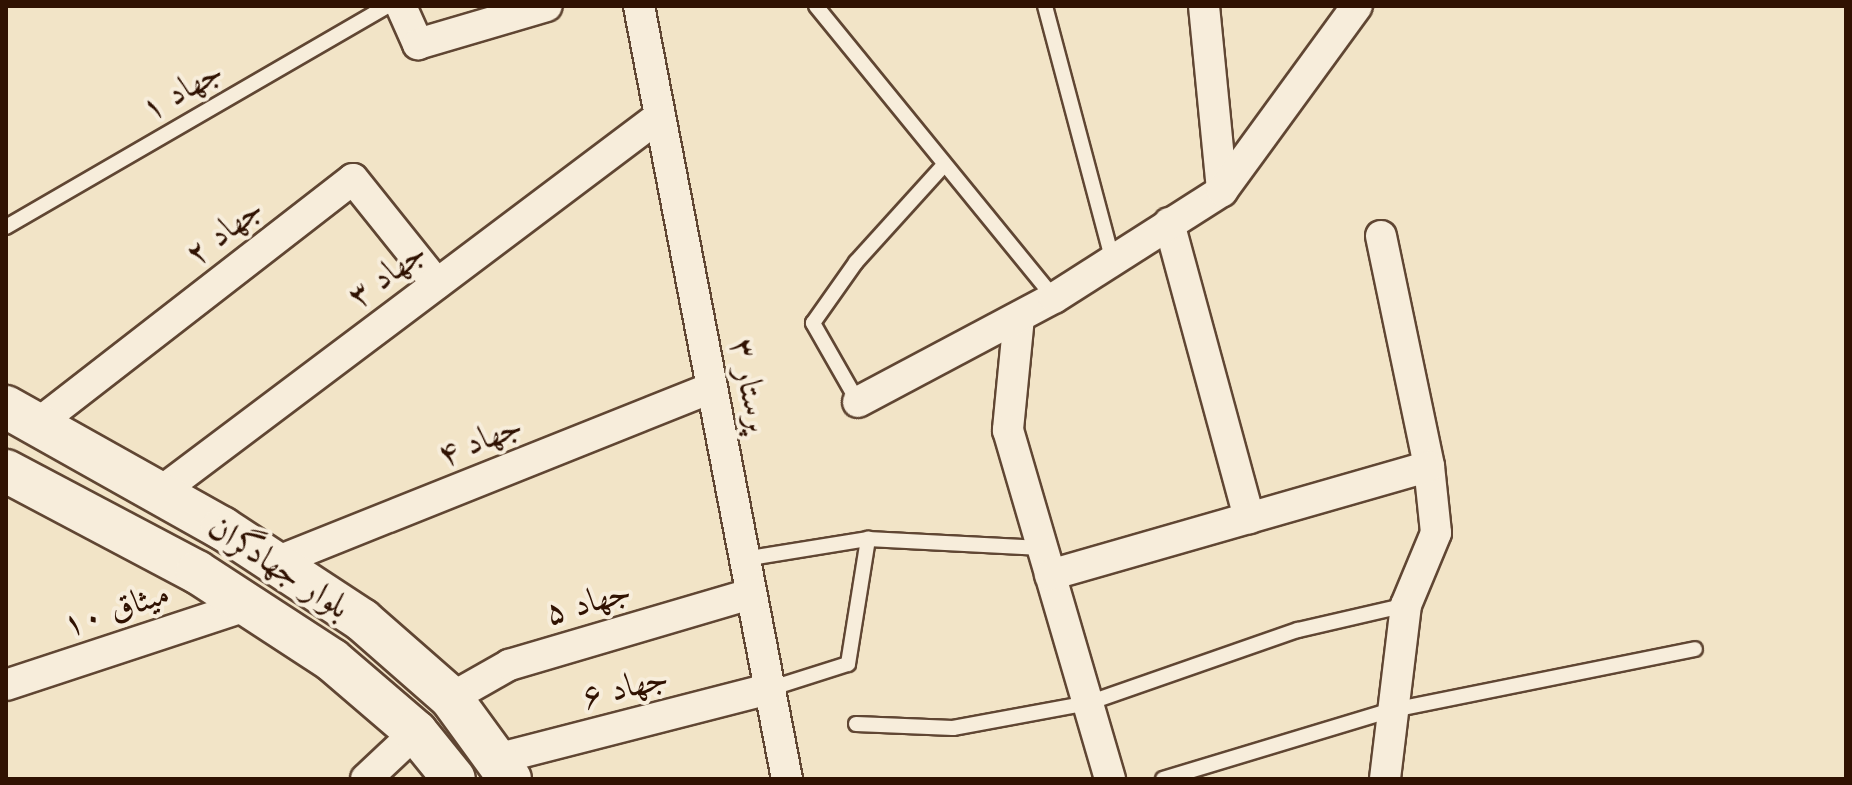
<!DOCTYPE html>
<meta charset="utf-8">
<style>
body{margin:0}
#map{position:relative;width:1852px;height:785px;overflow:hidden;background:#f2e4c7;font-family:Cardo,Amiri,serif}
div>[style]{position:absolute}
.roads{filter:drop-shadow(2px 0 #604633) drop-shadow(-2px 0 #604633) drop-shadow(0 2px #604633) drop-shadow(0 -2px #604633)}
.service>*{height:14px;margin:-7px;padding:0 7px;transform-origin:7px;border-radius:7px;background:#f7eddb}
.minor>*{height:30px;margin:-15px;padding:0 15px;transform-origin:15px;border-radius:15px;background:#f7eddb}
.secondary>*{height:42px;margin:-21px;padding:0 21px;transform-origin:21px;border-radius:21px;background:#f7eddb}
span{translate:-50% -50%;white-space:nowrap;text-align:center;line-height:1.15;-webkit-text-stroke:8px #f7eddb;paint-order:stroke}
.street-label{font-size:34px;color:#301202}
.frame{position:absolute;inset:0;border:8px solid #301202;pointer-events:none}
</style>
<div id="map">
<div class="roads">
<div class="service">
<div style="left:816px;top:6px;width:377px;rotate:50.8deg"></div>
<div style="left:1045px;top:6px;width:261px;rotate:75.1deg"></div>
<div style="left:6px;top:227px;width:441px;rotate:-30.1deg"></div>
<div style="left:858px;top:402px;width:91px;rotate:-119.7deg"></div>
<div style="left:813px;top:323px;width:75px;rotate:-54.8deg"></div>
<div style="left:856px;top:262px;width:130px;rotate:-47.8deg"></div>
<div style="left:744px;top:559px;width:126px;rotate:-9.2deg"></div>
<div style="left:868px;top:539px;width:174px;rotate:3deg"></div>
<div style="left:769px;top:689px;width:83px;rotate:-17.6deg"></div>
<div style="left:848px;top:664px;width:127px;rotate:-80.9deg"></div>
<div style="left:856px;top:724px;width:97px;rotate:2.4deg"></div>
<div style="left:953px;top:728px;width:137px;rotate:-10.5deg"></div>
<div style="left:1088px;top:703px;width:222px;rotate:-19.2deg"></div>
<div style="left:1298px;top:630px;width:111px;rotate:-13deg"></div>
<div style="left:1163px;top:779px;width:235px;rotate:-16.8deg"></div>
<div style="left:1388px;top:711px;width:313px;rotate:-11.4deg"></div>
</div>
<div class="minor">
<div style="left:401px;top:6px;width:42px;rotate:65.9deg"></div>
<div style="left:418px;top:44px;width:134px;rotate:-16.4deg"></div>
<div style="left:639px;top:6px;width:787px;rotate:79.16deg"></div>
<div style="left:1204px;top:6px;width:186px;rotate:84.4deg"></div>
<div style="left:1169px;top:223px;width:306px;rotate:74.8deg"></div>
<div style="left:1381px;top:236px;width:235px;rotate:78.2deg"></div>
<div style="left:1429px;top:466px;width:67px;rotate:84deg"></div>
<div style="left:1436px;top:533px;width:78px;rotate:112.6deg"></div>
<div style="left:1406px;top:605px;width:175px;rotate:96.9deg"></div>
<div style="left:1019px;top:317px;width:114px;rotate:95.6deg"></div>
<div style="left:1008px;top:430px;width:364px;rotate:73.7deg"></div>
<div style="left:858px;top:402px;width:222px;rotate:-28deg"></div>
<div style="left:1054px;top:298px;width:199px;rotate:-32.5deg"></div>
<div style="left:1222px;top:191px;width:229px;rotate:-53.9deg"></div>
<div style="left:36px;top:425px;width:401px;rotate:-37.8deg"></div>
<div style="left:353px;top:179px;width:134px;rotate:51.3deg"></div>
<div style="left:159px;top:493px;width:627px;rotate:-36.96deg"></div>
<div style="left:276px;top:562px;width:469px;rotate:-21.8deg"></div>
<div style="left:1050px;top:575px;width:394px;rotate:-16deg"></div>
<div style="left:6px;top:685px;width:256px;rotate:-18.2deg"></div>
<div style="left:451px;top:698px;width:67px;rotate:-29.6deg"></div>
<div style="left:509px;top:665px;width:252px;rotate:-16.4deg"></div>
<div style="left:500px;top:758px;width:278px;rotate:-14.4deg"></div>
<div style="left:366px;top:779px;width:69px;rotate:-43.2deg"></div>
</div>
<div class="secondary">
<div style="left:6px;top:407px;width:248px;rotate:29.3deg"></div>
<div style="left:222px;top:528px;width:168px;rotate:33.3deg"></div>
<div style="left:362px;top:620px;width:118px;rotate:41.2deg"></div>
<div style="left:451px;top:698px;width:100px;rotate:53.9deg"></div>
<div style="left:6px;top:471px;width:216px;rotate:27.9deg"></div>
<div style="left:197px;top:572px;width:161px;rotate:33.1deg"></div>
<div style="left:332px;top:660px;width:111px;rotate:40.6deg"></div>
<div style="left:416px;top:732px;width:60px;rotate:51deg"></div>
</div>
</div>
<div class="street-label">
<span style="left:182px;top:90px;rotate:-30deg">جهاد ۱</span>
<span style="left:224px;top:231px;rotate:-38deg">جهاد ۲</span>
<span style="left:387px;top:274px;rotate:-37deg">جهاد ۳</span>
<span style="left:750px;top:385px;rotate:79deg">پرستار ۳</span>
<span style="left:480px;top:440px;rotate:-22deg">جهاد ۴</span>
<span style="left:279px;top:567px;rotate:33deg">بلوار جهادگران</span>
<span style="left:588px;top:602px;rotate:-16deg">جهاد ۵</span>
<span style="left:116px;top:609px;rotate:-18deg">میثاق ۱۰</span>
<span style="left:625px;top:687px;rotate:-14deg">جهاد ۶</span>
</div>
<div class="frame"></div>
</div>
